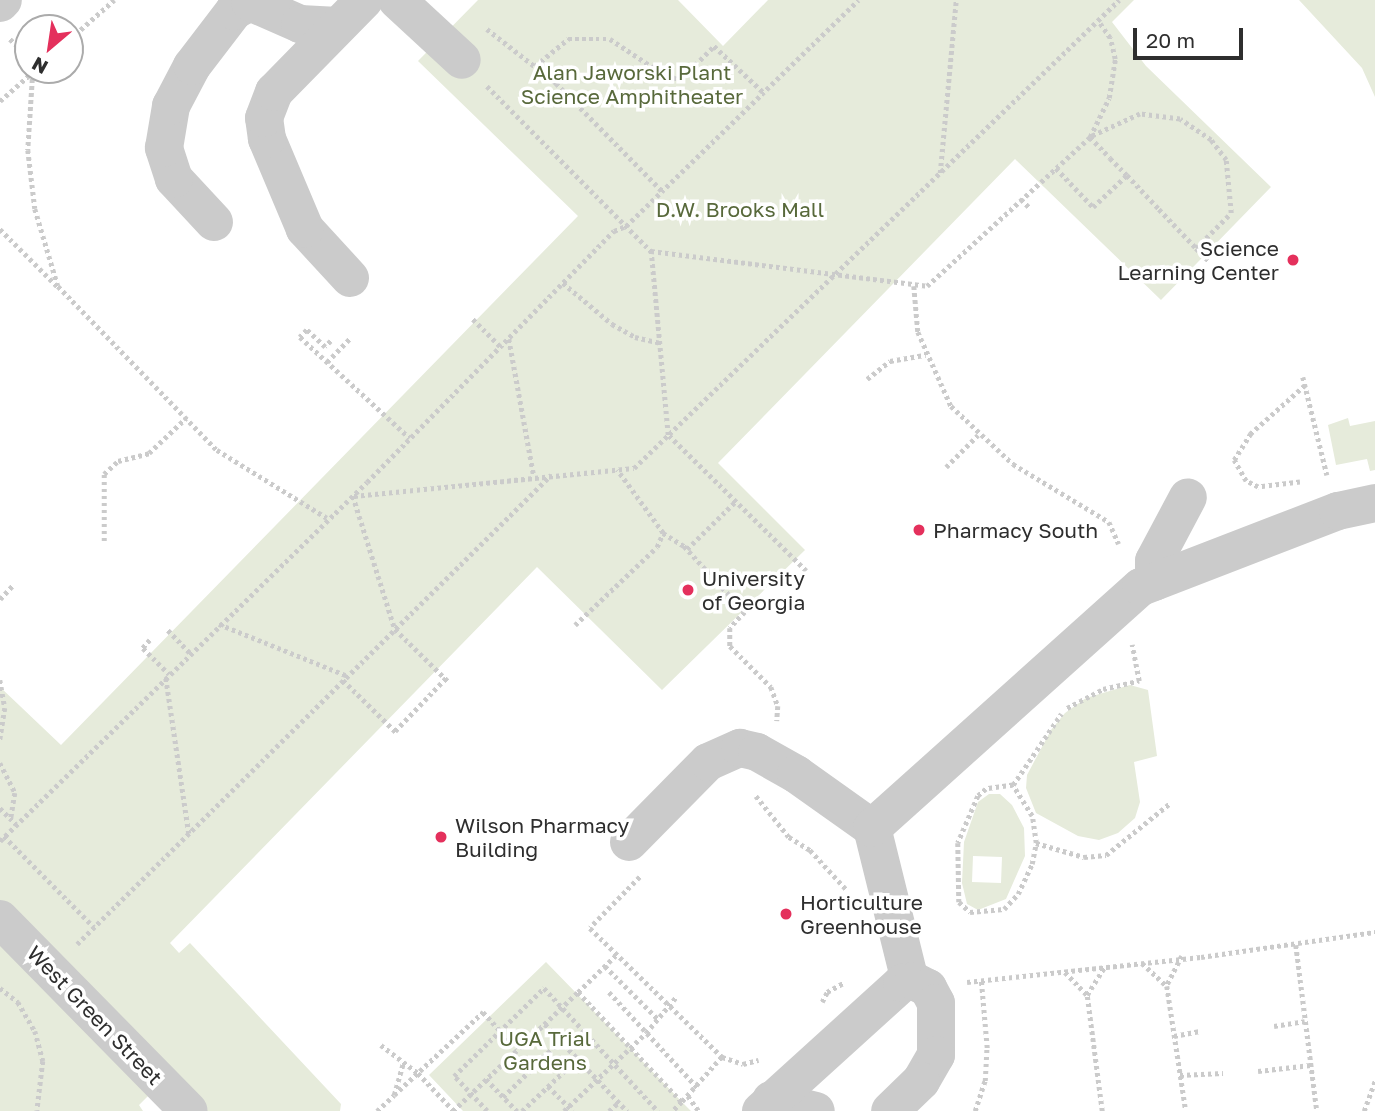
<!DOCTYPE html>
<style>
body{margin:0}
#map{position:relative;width:1375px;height:1111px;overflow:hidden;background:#fff;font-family:"Golos Text",sans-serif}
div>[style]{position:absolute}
.green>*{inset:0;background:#e6ebdb}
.path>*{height:4.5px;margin-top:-2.25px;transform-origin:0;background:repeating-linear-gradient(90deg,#cbcbcb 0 3.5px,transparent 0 7px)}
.minor>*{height:38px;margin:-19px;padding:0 19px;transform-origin:19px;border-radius:19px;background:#cbcbcb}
.dots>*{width:19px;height:19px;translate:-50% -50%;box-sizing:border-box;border:4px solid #fff;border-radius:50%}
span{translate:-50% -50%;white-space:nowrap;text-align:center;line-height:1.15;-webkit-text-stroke:7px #fff;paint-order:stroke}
.park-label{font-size:21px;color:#58693b}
.poi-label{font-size:21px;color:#2e2e2e}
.right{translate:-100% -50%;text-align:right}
.left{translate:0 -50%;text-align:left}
.street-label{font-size:21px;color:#2e2e2e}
.north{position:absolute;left:14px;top:14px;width:70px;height:70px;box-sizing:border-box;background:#fff;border:2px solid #ababab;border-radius:50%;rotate:209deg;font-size:19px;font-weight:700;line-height:28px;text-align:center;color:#2e2e2e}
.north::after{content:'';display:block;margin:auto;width:24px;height:32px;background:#e4305c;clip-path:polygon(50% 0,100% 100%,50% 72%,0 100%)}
.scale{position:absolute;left:1133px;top:28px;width:110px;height:32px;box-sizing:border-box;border:4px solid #2e2e2e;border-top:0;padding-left:9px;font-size:21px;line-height:24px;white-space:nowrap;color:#2e2e2e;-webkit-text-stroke:5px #fff;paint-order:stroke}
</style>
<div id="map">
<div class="green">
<div style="clip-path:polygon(478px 0,678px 0,723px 46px,768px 0,1134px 0,1112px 22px,1146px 66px,1271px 187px,1161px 300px,1015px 159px,718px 463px,805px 550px,662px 690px,537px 567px,170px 943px,179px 953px,190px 943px,341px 1104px,340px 1111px,174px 1111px,153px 1091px,139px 1105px,143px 1111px,0 1111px,0 687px,61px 745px,578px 216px,418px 61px)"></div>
<div style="clip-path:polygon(1299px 0,1375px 0,1375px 97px,1362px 68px)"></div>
<div style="clip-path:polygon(1348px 418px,1350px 426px,1375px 421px,1375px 470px,1370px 471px,1367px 459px,1336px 465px,1328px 425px)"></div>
<div style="clip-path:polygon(1130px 685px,1148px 690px,1157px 756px,1134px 762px,1140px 802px,1135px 818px,1118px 833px,1099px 840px,1078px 836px,1036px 813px,1026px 788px,1027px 775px,1051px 730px,1065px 713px,1086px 698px)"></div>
<div style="clip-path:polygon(evenodd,989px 794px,1000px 794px,1012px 805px,1024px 828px,1025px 856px,1006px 899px,978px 910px,967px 904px,962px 883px,964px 842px,978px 802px,989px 794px,973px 856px,1002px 857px,1001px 883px,972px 882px,973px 856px)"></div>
<div style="clip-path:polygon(546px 962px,682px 1102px,691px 1111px,463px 1111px,429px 1075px)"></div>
</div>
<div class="path">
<div style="left:487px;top:29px;width:88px;rotate:38deg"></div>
<div style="left:556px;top:83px;width:151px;rotate:45.5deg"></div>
<div style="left:10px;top:39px;width:25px;rotate:43deg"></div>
<div style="left:70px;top:39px;width:59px;rotate:-41.6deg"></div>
<div style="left:535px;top:66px;width:43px;rotate:-39.3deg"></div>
<div style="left:568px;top:39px;width:42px"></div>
<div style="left:610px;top:39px;width:60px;rotate:33.4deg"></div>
<div style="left:660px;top:72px;width:22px;rotate:22deg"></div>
<div style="left:680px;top:80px;width:48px;rotate:-45deg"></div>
<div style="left:714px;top:46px;width:67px;rotate:43.2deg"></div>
<div style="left:33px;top:72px;width:78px;rotate:93.7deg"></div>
<div style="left:28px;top:150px;width:59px;rotate:83.2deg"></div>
<div style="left:35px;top:209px;width:80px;rotate:73.4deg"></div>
<div style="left:58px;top:286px;width:228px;rotate:45.9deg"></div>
<div style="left:217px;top:450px;width:129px;rotate:31.7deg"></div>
<div style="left:487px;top:86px;width:233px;rotate:45.2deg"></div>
<div style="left:0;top:101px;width:45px;rotate:-41.4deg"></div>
<div style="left:1056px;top:168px;width:54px;rotate:46.5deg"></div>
<div style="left:1093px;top:207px;width:47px;rotate:-43.3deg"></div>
<div style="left:940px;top:173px;width:174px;rotate:-84.7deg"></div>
<div style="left:1021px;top:199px;width:11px;rotate:45deg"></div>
<div style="left:0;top:229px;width:81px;rotate:45deg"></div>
<div style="left:1196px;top:248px;width:49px;rotate:-45deg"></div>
<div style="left:1231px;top:213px;width:53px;rotate:-95.4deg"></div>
<div style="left:1226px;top:160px;width:25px;rotate:-127deg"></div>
<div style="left:1211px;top:140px;width:37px;rotate:-146deg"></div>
<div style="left:1180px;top:119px;width:40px;rotate:-172.9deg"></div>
<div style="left:1140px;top:114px;width:55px;rotate:155.3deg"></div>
<div style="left:1090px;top:137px;width:29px;rotate:46deg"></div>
<div style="left:1110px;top:158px;width:24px;rotate:45deg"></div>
<div style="left:1127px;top:175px;width:47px;rotate:46.7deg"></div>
<div style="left:1159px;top:209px;width:54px;rotate:46.5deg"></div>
<div style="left:1196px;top:248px;width:18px;rotate:45deg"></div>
<div style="left:563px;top:283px;width:64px;rotate:39.9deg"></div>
<div style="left:612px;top:324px;width:26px;rotate:29deg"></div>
<div style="left:635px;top:337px;width:26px;rotate:13deg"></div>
<div style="left:914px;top:286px;width:46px;rotate:85deg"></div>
<div style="left:918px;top:332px;width:81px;rotate:66deg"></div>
<div style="left:951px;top:406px;width:85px;rotate:43.1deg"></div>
<div style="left:1013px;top:464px;width:112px;rotate:31.1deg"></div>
<div style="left:1109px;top:522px;width:24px;rotate:66deg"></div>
<div style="left:473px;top:319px;width:40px;rotate:45deg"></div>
<div style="left:509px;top:339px;width:139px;rotate:79.7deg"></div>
<div style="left:331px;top:341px;width:8px;rotate:135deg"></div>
<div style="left:325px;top:347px;width:25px;rotate:-137deg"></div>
<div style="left:307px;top:330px;width:10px;rotate:135deg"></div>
<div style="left:300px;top:337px;width:149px;rotate:42.6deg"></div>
<div style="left:327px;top:362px;width:33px;rotate:-46deg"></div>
<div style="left:1303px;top:377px;width:101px;rotate:76.2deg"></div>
<div style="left:867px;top:379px;width:29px;rotate:-38deg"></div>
<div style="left:890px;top:361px;width:36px;rotate:-10deg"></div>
<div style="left:946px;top:467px;width:45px;rotate:-45deg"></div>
<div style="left:1300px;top:482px;width:42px;rotate:173.2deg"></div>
<div style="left:1258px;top:487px;width:13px;rotate:-153deg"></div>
<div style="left:1246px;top:481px;width:24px;rotate:-120deg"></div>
<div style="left:1234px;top:460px;width:31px;rotate:-58deg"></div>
<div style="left:1250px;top:434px;width:74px;rotate:-41.7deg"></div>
<div style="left:353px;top:496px;width:139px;rotate:72.5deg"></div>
<div style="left:395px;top:629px;width:76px;rotate:44.5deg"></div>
<div style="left:354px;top:496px;width:281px;rotate:-5.7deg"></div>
<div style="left:634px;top:468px;width:674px;rotate:-43.98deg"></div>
<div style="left:663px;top:533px;width:25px;rotate:32deg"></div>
<div style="left:684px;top:546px;width:90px;rotate:47.3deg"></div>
<div style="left:745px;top:612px;width:22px;rotate:133deg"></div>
<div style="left:730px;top:628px;width:18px;rotate:90deg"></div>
<div style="left:730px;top:646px;width:58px;rotate:45deg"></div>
<div style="left:771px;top:687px;width:20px;rotate:70deg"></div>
<div style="left:778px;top:706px;width:15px;rotate:94deg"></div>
<div style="left:104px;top:541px;width:67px;rotate:-90deg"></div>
<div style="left:104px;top:474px;width:19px;rotate:-43deg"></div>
<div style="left:118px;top:461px;width:32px;rotate:-14deg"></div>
<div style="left:149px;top:453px;width:51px;rotate:-43.4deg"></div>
<div style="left:687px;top:549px;width:67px;rotate:-44.4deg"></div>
<div style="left:806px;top:571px;width:194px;rotate:-135.4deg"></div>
<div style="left:668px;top:435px;width:185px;rotate:-95.3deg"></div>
<div style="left:651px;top:251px;width:278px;rotate:7.2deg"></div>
<div style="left:927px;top:286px;width:221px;rotate:-42.4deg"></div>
<div style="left:1090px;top:137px;width:43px;rotate:-64deg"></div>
<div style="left:1109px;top:98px;width:39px;rotate:-81deg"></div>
<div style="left:1115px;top:59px;width:22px;rotate:-103deg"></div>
<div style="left:1110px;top:38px;width:21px;rotate:-125deg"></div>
<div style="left:0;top:599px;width:18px;rotate:-47deg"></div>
<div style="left:219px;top:624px;width:139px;rotate:22deg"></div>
<div style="left:575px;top:625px;width:113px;rotate:-43.6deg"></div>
<div style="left:657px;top:547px;width:15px;rotate:-67deg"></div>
<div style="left:663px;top:533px;width:78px;rotate:-126.1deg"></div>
<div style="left:168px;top:630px;width:32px;rotate:46deg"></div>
<div style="left:150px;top:640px;width:11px;rotate:131deg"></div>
<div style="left:143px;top:648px;width:37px;rotate:45deg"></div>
<div style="left:166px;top:678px;width:157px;rotate:81.6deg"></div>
<div style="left:0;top:680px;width:28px;rotate:80deg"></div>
<div style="left:5px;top:708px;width:32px;rotate:99deg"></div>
<div style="left:343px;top:680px;width:77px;rotate:44.5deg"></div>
<div style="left:1067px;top:708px;width:41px;rotate:-27.8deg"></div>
<div style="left:1103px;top:689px;width:37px;rotate:-13deg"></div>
<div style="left:1139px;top:681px;width:37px;rotate:-101deg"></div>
<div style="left:395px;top:731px;width:74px;rotate:-46.1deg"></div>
<div style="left:0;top:763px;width:34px;rotate:63deg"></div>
<div style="left:15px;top:793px;width:26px;rotate:99deg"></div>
<div style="left:1013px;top:785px;width:27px;rotate:172deg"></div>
<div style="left:986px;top:789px;width:11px;rotate:139deg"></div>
<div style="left:978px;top:796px;width:51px;rotate:113.1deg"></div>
<div style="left:958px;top:843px;width:59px;rotate:89deg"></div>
<div style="left:959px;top:902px;width:15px;rotate:42deg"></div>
<div style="left:970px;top:912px;width:34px;rotate:-5deg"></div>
<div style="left:1004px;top:909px;width:21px;rotate:-47deg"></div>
<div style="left:1018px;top:894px;width:33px;rotate:-65deg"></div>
<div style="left:1032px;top:864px;width:21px;rotate:-79deg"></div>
<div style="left:1036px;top:843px;width:27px;rotate:-98deg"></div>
<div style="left:1032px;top:816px;width:36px;rotate:-122deg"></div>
<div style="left:1013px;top:785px;width:86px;rotate:-55.9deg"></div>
<div style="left:756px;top:796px;width:53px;rotate:51.2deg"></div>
<div style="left:789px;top:837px;width:25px;rotate:32deg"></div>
<div style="left:810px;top:850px;width:53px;rotate:47.3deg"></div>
<div style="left:0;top:808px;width:23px;rotate:45deg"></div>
<div style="left:4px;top:836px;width:128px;rotate:45.3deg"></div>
<div style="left:0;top:841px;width:513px;rotate:-44.37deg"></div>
<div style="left:367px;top:482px;width:352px;rotate:-45.5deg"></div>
<div style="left:614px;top:231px;width:13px;rotate:-23deg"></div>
<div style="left:626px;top:226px;width:324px;rotate:-44.2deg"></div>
<div style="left:1036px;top:843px;width:50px;rotate:16.3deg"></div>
<div style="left:1084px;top:857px;width:22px;rotate:-5deg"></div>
<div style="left:1106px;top:855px;width:81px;rotate:-39deg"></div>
<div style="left:640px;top:877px;width:71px;rotate:134.4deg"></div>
<div style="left:590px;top:928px;width:185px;rotate:44.3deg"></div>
<div style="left:722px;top:1057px;width:60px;rotate:131.6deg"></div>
<div style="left:77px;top:944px;width:667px;rotate:-44.7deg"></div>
<div style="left:1296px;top:945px;width:167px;rotate:82.8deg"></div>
<div style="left:1182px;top:956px;width:34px;rotate:117deg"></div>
<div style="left:1167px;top:986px;width:126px;rotate:81.4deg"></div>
<div style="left:1142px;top:963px;width:34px;rotate:43deg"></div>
<div style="left:605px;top:966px;width:75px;rotate:45deg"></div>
<div style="left:1065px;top:972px;width:32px;rotate:46deg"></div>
<div style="left:967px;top:982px;width:235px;rotate:-6.1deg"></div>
<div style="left:1201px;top:957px;width:176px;rotate:-8.2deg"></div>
<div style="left:0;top:988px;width:23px;rotate:38deg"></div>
<div style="left:18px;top:1002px;width:34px;rotate:60deg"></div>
<div style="left:35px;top:1031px;width:31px;rotate:75deg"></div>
<div style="left:43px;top:1061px;width:50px;rotate:96.8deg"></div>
<div style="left:578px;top:992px;width:53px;rotate:-44.2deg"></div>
<div style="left:609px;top:992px;width:131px;rotate:47.2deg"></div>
<div style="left:822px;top:1002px;width:11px;rotate:-63deg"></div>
<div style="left:827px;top:992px;width:18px;rotate:-29deg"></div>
<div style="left:545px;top:1024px;width:120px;rotate:46.7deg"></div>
<div style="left:1274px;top:1026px;width:31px;rotate:-9deg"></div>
<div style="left:1174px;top:1036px;width:25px;rotate:-11deg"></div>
<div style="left:381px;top:1045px;width:46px;rotate:37.1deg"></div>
<div style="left:418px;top:1073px;width:51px;rotate:46.6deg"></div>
<div style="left:722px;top:1057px;width:22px;rotate:18deg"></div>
<div style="left:743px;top:1064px;width:16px;rotate:-15deg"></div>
<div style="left:1258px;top:1071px;width:53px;rotate:-6.5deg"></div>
<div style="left:1180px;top:1075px;width:43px;rotate:-2.7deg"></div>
<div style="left:486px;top:1079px;width:45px;rotate:45.9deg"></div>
<div style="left:548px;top:1086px;width:35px;rotate:45deg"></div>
<div style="left:394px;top:1095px;width:122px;rotate:-43deg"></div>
<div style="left:483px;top:1012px;width:50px;rotate:47.4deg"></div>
<div style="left:688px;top:1096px;width:19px;rotate:54deg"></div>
<div style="left:503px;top:1097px;width:81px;rotate:-44.5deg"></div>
<div style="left:377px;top:1111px;width:23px;rotate:-43deg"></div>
<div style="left:394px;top:1095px;width:32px;rotate:-74deg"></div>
<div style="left:453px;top:1111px;width:173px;rotate:-43.6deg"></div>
<div style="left:578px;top:992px;width:151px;rotate:46.6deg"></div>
<div style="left:682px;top:1102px;width:13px;rotate:135deg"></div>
<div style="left:487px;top:1111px;width:48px;rotate:-133.3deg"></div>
<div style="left:454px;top:1076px;width:126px;rotate:-44.4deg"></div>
<div style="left:544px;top:988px;width:168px;rotate:47.2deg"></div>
<div style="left:522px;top:1111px;width:77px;rotate:-43.4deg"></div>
<div style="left:564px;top:1111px;width:113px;rotate:-43.6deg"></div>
<div style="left:646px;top:1033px;width:47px;rotate:-50.2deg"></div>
<div style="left:609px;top:1111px;width:13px;rotate:-42deg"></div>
<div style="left:975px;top:1111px;width:32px;rotate:-72deg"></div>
<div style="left:985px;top:1081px;width:33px;rotate:-87deg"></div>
<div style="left:987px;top:1048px;width:68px;rotate:-95deg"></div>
<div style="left:1102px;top:1111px;width:117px;rotate:-97.4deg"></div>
<div style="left:1087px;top:995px;width:32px;rotate:-58deg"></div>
<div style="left:1364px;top:1111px;width:32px;rotate:-70deg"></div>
</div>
<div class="minor">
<div style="left:397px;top:0;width:88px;rotate:42.7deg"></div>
<div style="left:0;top:3px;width:4px;rotate:-45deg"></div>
<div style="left:214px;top:222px;width:59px;rotate:-132.9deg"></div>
<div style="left:174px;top:179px;width:33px;rotate:-108deg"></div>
<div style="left:164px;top:148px;width:43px;rotate:-80.5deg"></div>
<div style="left:171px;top:106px;width:45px;rotate:-62.3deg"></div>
<div style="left:192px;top:66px;width:69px;rotate:-52.6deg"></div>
<div style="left:234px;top:11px;width:18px;rotate:-29deg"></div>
<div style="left:250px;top:2px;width:55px;rotate:23.7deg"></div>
<div style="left:300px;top:24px;width:38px;rotate:3deg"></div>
<div style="left:350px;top:278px;width:67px;rotate:-132.6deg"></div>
<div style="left:305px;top:229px;width:98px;rotate:-112.9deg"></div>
<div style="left:267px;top:139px;width:21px;rotate:-98deg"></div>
<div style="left:264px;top:118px;width:28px;rotate:-69deg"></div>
<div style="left:274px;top:92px;width:129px;rotate:-45.6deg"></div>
<div style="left:1154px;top:582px;width:21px;rotate:-90deg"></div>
<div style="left:1154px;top:561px;width:72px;rotate:-62deg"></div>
<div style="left:629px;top:842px;width:112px;rotate:-45.4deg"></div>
<div style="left:708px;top:762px;width:35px;rotate:-24deg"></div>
<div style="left:740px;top:748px;width:17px;rotate:13deg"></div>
<div style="left:757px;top:752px;width:45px;rotate:29.4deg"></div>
<div style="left:796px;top:774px;width:93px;rotate:35.4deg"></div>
<div style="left:0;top:919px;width:269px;rotate:45.5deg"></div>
<div style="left:910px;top:981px;width:158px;rotate:-103.9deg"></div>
<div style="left:872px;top:828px;width:361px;rotate:-41.9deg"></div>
<div style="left:1141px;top:587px;width:211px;rotate:-21.1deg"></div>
<div style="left:1338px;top:511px;width:38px;rotate:-12deg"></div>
<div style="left:771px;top:1100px;width:46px;rotate:13.7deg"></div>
<div style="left:761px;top:1111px;width:190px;rotate:-42.2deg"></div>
<div style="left:902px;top:983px;width:12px;rotate:-9deg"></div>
<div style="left:914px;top:981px;width:16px;rotate:27deg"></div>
<div style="left:928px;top:988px;width:17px;rotate:62deg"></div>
<div style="left:936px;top:1003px;width:52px;rotate:90deg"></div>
<div style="left:936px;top:1055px;width:30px;rotate:120deg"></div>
<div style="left:921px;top:1081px;width:43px;rotate:135.9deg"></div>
</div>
<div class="dots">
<div style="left:1293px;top:260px;background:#e4305c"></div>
<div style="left:919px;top:530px;background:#e4305c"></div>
<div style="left:688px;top:590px;background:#e4305c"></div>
<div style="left:441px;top:837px;background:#e4305c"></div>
<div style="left:786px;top:914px;background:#e4305c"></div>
</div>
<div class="park-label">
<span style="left:632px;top:84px">Alan Jaworski Plant<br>Science Amphitheater</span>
<span style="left:740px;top:209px">D.W. Brooks Mall</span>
<span style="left:545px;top:1050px">UGA Trial<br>Gardens</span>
</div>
<div class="poi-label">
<span class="right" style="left:1279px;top:260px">Science<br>Learning Center</span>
<span class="left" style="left:933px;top:530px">Pharmacy South</span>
<span class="left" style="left:702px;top:590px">University<br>of Georgia</span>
<span class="left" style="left:455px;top:837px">Wilson Pharmacy<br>Building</span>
<span class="left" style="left:800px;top:914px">Horticulture<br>Greenhouse</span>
</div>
<div class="street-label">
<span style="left:95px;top:1015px;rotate:46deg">West Green Street</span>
</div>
<div class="north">N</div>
<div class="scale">20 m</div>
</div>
